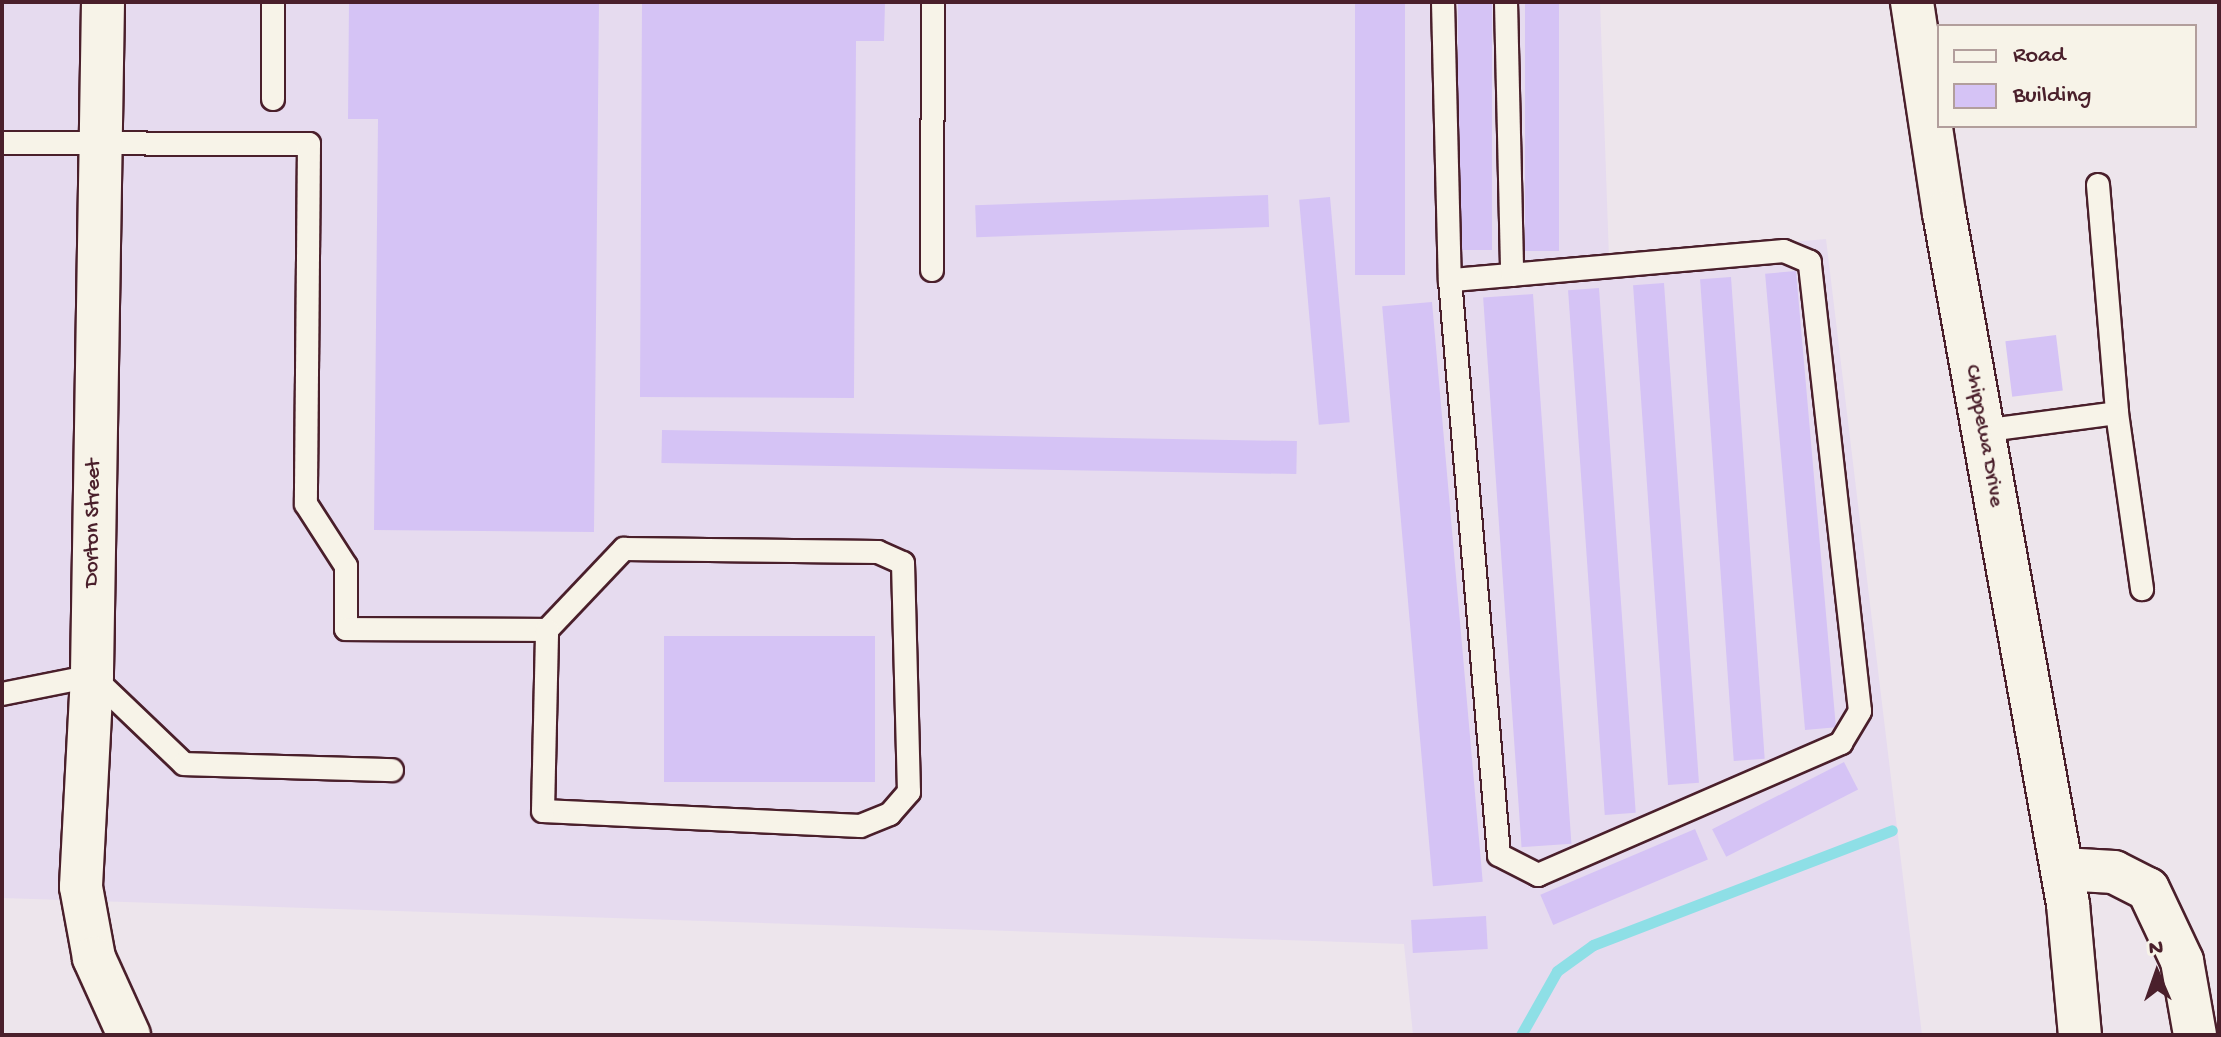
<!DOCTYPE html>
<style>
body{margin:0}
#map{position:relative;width:2221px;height:1037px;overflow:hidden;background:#ede5ec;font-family:"Gochi Hand",sans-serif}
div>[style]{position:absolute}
.built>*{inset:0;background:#e6dbef}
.stream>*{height:11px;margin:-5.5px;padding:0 5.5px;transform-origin:5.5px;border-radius:5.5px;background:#8edfe6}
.building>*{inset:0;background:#d5c3f5;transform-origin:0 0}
.roads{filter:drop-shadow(2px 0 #4a1f2b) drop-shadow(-2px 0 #4a1f2b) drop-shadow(0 2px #4a1f2b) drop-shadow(0 -2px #4a1f2b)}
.lane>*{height:22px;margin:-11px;padding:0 11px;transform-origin:11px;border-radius:11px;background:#f7f3e8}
.street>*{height:42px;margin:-21px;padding:0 21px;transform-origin:21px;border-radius:21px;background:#f7f3e8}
span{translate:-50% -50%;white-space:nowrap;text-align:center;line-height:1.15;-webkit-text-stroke:6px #f7f3e8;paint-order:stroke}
.street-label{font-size:22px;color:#4a1f2b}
.frame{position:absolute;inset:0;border:4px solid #4a1f2b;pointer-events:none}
.legend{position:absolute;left:1937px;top:24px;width:260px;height:104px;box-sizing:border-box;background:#f7f3e8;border:2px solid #b29e9c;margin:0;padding:10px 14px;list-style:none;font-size:24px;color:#4a1f2b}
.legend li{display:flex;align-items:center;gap:16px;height:40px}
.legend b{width:40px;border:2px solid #b29e9c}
.north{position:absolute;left:2117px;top:933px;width:80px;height:80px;-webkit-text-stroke:6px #f7f3e8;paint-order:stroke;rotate:358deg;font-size:22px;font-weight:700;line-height:32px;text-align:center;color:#4a1f2b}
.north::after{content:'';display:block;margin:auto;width:28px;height:36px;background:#4a1f2b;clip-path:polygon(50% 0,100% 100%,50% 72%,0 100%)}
</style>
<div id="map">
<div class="built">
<div style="clip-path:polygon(2px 2px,1600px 2px,1609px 258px,1826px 239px,1922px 1035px,1413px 1035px,1404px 944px,2px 898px)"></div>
</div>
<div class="stream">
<div style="left:1521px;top:1035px;width:73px;rotate:-60.6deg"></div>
<div style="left:1557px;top:971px;width:44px;rotate:-35.8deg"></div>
<div style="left:1593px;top:945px;width:320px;rotate:-21deg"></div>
</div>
<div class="building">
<div style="clip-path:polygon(349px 2px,599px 2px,594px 532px,374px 530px,378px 119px,348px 119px)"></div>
<div style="clip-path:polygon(642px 2px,885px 2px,884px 41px,856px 41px,854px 398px,640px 397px)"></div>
<div style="left:1355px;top:2px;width:50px;height:273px"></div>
<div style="left:1458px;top:2px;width:34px;height:248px"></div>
<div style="left:1525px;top:2px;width:34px;height:249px"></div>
<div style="left:1268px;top:195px;width:32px;height:293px;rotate:88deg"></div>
<div style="left:1330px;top:197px;width:226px;height:31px;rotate:85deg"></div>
<div style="left:1796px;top:271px;width:458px;height:31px;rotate:85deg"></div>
<div style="left:1731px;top:277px;width:483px;height:31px;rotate:86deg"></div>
<div style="left:1664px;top:283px;width:501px;height:31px;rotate:86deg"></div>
<div style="left:1599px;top:288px;width:526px;height:31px;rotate:86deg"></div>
<div style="left:1533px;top:294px;width:551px;height:50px;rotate:86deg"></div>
<div style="left:1432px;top:302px;width:582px;height:50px;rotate:85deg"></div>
<div style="left:2056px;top:335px;width:56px;height:51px;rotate:83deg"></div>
<div style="left:662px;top:430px;width:635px;height:33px;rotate:1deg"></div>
<div style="left:664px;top:636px;width:211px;height:146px"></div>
<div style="left:1844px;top:762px;width:31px;height:148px;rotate:63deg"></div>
<div style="left:1695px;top:829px;width:33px;height:168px;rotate:67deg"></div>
<div style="left:1486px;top:916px;width:33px;height:75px;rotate:87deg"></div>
</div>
<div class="roads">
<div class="lane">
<div style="left:273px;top:2px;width:97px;rotate:90deg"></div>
<div style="left:1443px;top:2px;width:278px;rotate:88.6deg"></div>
<div style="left:1450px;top:280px;width:577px;rotate:85.13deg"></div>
<div style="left:1499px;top:855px;width:44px;rotate:27.1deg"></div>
<div style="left:1538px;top:875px;width:331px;rotate:-23.5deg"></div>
<div style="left:1841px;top:743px;width:37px;rotate:-59deg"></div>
<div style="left:1860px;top:711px;width:452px;rotate:-96.4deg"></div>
<div style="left:1810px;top:262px;width:28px;rotate:-157deg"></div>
<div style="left:1784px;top:251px;width:335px;rotate:175deg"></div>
<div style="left:1506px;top:2px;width:273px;rotate:88.7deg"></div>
<div style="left:2px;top:143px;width:307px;rotate:0.2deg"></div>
<div style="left:309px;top:144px;width:360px;rotate:90.5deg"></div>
<div style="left:306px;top:504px;width:74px;rotate:57.2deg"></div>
<div style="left:346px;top:566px;width:63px;rotate:90deg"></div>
<div style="left:346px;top:629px;width:201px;rotate:0.3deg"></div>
<div style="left:547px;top:630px;width:112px;rotate:-46.5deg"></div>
<div style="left:624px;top:549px;width:254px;rotate:0.7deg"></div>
<div style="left:878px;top:552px;width:27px;rotate:24deg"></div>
<div style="left:903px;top:563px;width:229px;rotate:88.5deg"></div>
<div style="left:909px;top:792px;width:29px;rotate:131deg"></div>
<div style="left:890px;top:814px;width:32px;rotate:158deg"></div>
<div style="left:860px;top:826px;width:317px;rotate:-177.3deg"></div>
<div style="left:543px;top:811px;width:181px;rotate:-88.7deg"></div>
<div style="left:2098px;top:185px;width:229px;rotate:85.2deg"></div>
<div style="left:2117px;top:413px;width:178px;rotate:81.9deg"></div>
<div style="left:932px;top:270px;width:268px;rotate:-89.8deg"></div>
<div style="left:1982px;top:431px;width:136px;rotate:-7.6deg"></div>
<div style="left:2px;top:694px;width:92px;rotate:-11.3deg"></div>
<div style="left:92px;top:676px;width:127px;rotate:43.7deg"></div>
<div style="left:184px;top:764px;width:208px;rotate:1.7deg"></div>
</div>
<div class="street">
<div style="left:103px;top:2px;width:674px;rotate:90.94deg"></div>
<div style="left:92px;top:676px;width:211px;rotate:93deg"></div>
<div style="left:81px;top:887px;width:72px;rotate:79.6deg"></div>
<div style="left:94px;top:958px;width:85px;rotate:65.6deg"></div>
<div style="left:1912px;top:2px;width:213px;rotate:81.4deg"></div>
<div style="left:1944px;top:213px;width:702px;rotate:79.83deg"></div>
<div style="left:2068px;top:904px;width:132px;rotate:84.8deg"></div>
<div style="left:2062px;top:869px;width:52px;rotate:3.3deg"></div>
<div style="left:2114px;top:872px;width:38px;rotate:27deg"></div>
<div style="left:2148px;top:889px;width:80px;rotate:64.7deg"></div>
<div style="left:2182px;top:961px;width:75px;rotate:80deg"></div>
</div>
</div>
<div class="street-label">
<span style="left:1983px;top:436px;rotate:80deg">Chippewa Drive</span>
<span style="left:94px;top:523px;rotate:-89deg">Dorton Street</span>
</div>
<div class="frame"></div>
<ul class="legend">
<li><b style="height:10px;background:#f7f3e8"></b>Road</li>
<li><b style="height:22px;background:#d5c3f5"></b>Building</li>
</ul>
<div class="north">N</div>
</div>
